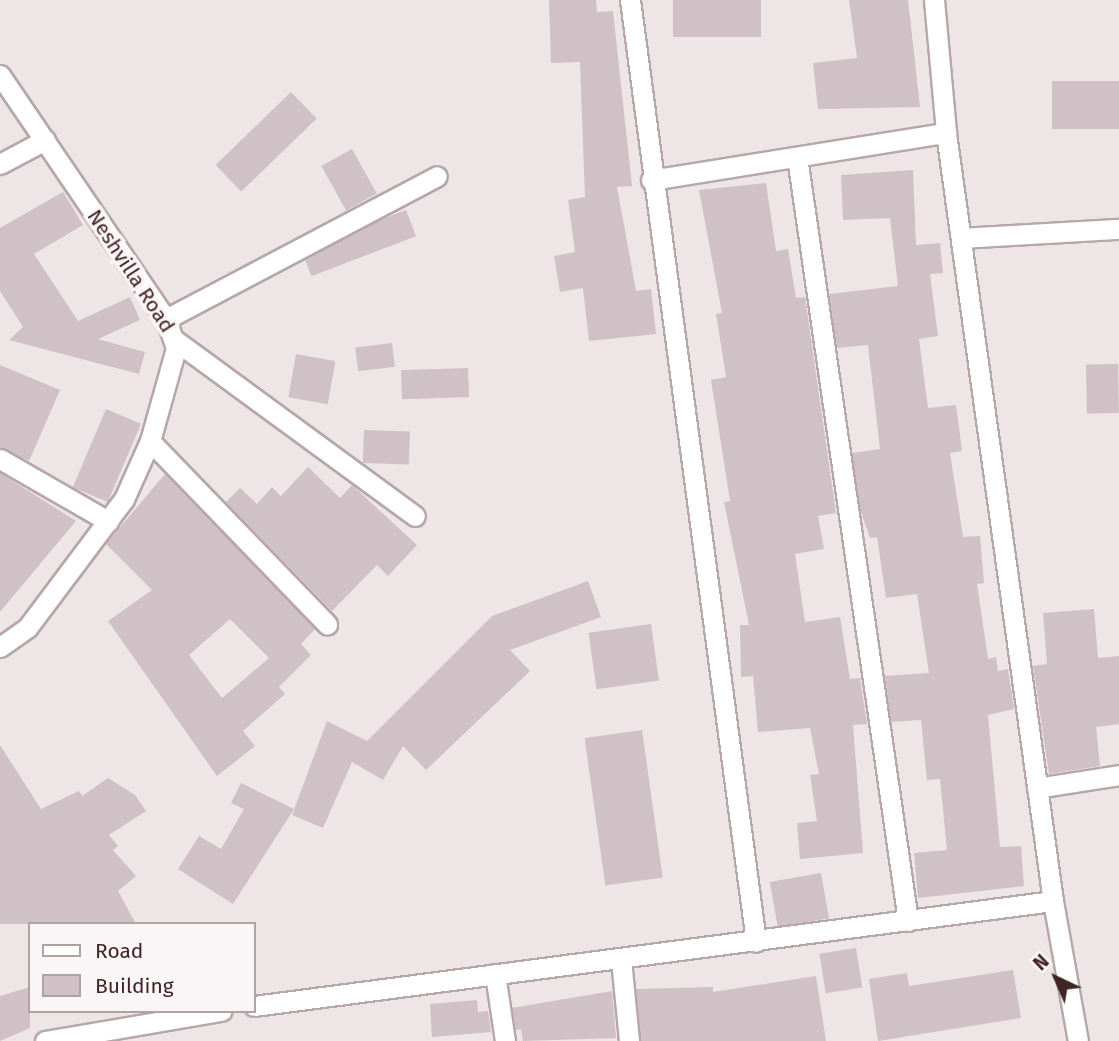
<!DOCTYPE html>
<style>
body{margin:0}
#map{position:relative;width:1119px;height:1041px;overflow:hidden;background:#eee5e7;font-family:"Fira Sans",sans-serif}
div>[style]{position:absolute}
.building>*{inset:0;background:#cfc1c5;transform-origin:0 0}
.roads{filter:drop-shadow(2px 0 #b6a7a9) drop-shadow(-2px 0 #b6a7a9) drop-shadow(0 2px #b6a7a9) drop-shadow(0 -2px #b6a7a9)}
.minor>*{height:19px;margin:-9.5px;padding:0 9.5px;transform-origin:9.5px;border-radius:9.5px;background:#fff}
.tertiary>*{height:19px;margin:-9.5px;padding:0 9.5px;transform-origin:9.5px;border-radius:9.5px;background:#fff}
span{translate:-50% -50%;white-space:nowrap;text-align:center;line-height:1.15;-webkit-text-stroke:7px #faf6f7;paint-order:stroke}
.street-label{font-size:21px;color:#402426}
.legend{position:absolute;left:28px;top:922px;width:228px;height:91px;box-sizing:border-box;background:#faf6f7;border:2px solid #b0a2a3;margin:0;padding:9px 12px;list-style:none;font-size:21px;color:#402426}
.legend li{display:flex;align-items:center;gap:14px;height:35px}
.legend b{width:35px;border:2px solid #b0a2a3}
.north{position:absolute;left:1021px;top:943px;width:70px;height:70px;-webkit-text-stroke:5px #faf6f7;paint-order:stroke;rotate:316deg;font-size:19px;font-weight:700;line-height:28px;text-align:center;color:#402426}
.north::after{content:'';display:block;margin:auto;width:24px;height:32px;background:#402426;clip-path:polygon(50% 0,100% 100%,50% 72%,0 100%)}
</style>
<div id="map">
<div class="building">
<div style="clip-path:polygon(549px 0,596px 0,597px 12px,613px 11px,632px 186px,617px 187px,636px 291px,651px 289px,656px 334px,589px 341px,583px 288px,560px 292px,554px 256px,575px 252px,568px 200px,585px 197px,580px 62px,551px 63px)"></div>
<div style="left:673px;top:0;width:88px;height:37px"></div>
<div style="clip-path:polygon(849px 0,908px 0,920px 107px,818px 109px,813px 63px,857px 58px)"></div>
<div style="left:1119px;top:81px;width:48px;height:67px;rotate:90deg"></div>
<div style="left:291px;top:92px;width:37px;height:105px;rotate:46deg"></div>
<div style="left:352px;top:149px;width:51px;height:35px;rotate:61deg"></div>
<div style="clip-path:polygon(913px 170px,916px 245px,940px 243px,943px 273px,930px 274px,938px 336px,919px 339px,928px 408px,956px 405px,962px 451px,950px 453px,963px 537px,980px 536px,984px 583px,977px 584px,988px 659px,996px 657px,998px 671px,1008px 669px,1014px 709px,988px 715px,1000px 847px,1021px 846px,1024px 886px,918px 898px,914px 853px,947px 850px,940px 779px,927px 780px,921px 720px,891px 722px,885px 676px,929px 673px,917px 594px,886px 598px,877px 537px,870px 538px,860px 509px,852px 453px,880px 449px,868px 345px,837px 348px,829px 294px,898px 286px,890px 218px,843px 220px,841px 175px)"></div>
<div style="clip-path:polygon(766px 183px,776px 251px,788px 249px,796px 298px,805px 297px,836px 513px,818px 516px,824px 549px,795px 554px,805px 622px,840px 617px,850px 679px,860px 678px,867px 724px,853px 725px,863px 853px,800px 859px,797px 823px,817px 821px,810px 775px,819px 774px,810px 728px,758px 732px,753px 676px,741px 677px,740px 625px,749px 625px,724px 502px,730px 501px,711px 380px,726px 377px,716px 314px,722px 313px,699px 190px)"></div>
<div style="clip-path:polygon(63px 192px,83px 225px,34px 254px,78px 321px,130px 297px,140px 320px,98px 339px,145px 352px,139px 374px,9px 340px,23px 327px,0 291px,0 228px)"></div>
<div style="left:406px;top:210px;width:28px;height:112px;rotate:69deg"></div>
<div style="left:392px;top:343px;width:24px;height:37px;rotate:83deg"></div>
<div style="left:296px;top:354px;width:40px;height:44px;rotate:10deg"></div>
<div style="left:1118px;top:364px;width:49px;height:32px;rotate:89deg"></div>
<div style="clip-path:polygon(0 365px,60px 390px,29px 461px,0 447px)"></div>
<div style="left:468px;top:368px;width:29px;height:67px;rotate:88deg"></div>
<div style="left:106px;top:409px;width:38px;height:85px;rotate:23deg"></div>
<div style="left:364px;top:430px;width:46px;height:33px;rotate:2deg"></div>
<div style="clip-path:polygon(308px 467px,340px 498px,352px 485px,417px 545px,388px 576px,377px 565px,332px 611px,226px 502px,240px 488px,257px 504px,272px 487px,281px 496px)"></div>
<div style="clip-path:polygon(0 473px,76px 521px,0 612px)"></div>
<div style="clip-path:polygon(evenodd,165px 474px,315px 629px,301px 644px,311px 655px,279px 687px,285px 694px,243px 731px,255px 746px,217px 776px,108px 621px,152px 590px,106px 544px,165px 474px,230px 619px,269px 658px,222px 698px,189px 655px,230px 619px)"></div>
<div style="clip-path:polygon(588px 581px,601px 617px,510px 650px,530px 671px,426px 770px,403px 746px,383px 780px,352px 762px,323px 828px,292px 815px,327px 721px,367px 741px,492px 616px)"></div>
<div style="clip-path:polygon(1094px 609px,1098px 658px,1119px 656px,1119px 724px,1096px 727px,1100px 766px,1049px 774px,1033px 666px,1047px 664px,1043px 613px)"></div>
<div style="left:651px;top:624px;width:57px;height:63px;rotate:82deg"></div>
<div style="left:642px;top:730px;width:149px;height:58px;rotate:82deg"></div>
<div style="clip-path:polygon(0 745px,41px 809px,79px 791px,82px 796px,108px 778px,135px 795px,146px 811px,109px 835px,118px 846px,113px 850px,136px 876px,118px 891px,136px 924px,0 924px)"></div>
<div style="clip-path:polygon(241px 783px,294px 809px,233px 904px,178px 869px,199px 836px,221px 849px,244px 809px,231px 803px)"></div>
<div style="left:821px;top:873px;width:46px;height:52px;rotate:80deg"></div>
<div style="left:856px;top:948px;width:40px;height:37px;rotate:81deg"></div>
<div style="clip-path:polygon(1013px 970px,1021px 1018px,878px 1041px,869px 979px,907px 973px,909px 986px)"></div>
<div style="clip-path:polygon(816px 976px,826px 1041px,641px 1041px,636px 989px,713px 987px,713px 992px)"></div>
<div style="clip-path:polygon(30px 987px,30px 1028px,0 1041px,0 996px)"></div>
<div style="clip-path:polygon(612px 991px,616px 1038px,523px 1041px,521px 1029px,516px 1030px,512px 1008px)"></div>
<div style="clip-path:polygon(477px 1000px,478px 1012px,488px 1011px,491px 1032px,432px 1037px,430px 1004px)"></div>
</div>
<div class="roads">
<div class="minor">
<div style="left:630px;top:0;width:950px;rotate:82.38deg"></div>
<div style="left:934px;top:0;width:134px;rotate:84.8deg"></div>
<div style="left:797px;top:157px;width:772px;rotate:81.73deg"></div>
<div style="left:0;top:164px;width:51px;rotate:-28.1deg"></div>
<div style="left:651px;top:180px;width:299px;rotate:-9.1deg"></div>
<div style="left:946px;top:133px;width:775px;rotate:82.07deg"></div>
<div style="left:1053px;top:901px;width:142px;rotate:79.9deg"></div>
<div style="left:961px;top:238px;width:158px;rotate:-3.3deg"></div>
<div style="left:166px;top:319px;width:306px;rotate:-27.8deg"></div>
<div style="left:176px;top:341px;width:296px;rotate:36.2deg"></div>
<div style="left:150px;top:441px;width:255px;rotate:46deg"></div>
<div style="left:0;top:459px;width:125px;rotate:29.9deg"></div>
<div style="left:1037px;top:788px;width:83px;rotate:-9deg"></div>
<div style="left:621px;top:959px;width:82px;rotate:84.4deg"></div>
<div style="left:495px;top:974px;width:68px;rotate:81.5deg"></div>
<div style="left:254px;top:1006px;width:806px;rotate:-7.49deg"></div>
<div style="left:45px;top:1041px;width:179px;rotate:-9.7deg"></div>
</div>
<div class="tertiary">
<div style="left:0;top:75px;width:295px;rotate:55.8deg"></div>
<div style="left:166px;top:319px;width:31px;rotate:71deg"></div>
<div style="left:176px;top:348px;width:97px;rotate:105.6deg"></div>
<div style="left:150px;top:441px;width:64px;rotate:114.1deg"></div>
<div style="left:124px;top:499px;width:161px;rotate:126.9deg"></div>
<div style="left:27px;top:628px;width:33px;rotate:145deg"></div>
</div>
</div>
<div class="street-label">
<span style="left:131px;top:271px;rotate:57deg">Neshvilla Road</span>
</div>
<ul class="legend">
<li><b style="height:9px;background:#fff"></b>Road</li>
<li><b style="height:19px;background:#cfc1c5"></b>Building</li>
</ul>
<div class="north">N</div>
</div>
